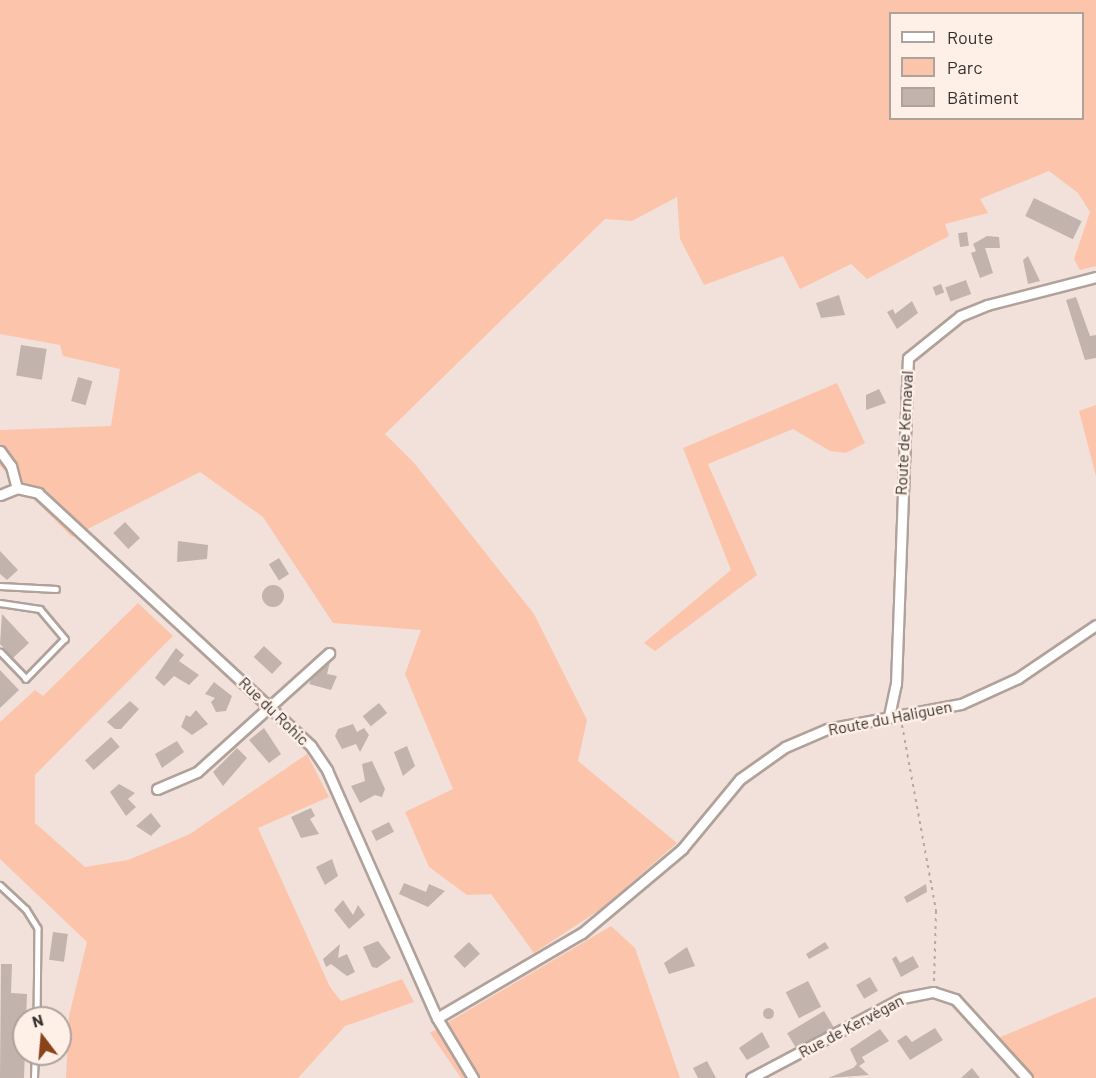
<!DOCTYPE html>
<meta charset="utf-8">
<style>
body{margin:0}
#map{position:relative;width:1096px;height:1078px;overflow:hidden;background:#f1e1da;font-family:Barlow,sans-serif}
div>[style]{position:absolute}
.green>*{inset:0;background:#fcc5ab}
.building>*{inset:0;background:#c2b3ac;transform-origin:0 0}
.round{border-radius:50%}
.path>*{height:2px;margin-top:-1px;transform-origin:0;background:repeating-linear-gradient(90deg,#b4a8a2 0 3px,transparent 0 7.5px)}
.roads{filter:drop-shadow(2px 0 #b0a29b) drop-shadow(-2px 0 #b0a29b) drop-shadow(0 2px #b0a29b) drop-shadow(0 -2px #b0a29b)}
.lane>*{height:4.5px;margin:-2.25px;padding:0 2.25px;transform-origin:2.25px;border-radius:2.25px;background:#fff}
.street>*{height:9px;margin:-4.5px;padding:0 4.5px;transform-origin:4.5px;border-radius:4.5px;background:#fff}
span{translate:-50% -50%;white-space:nowrap;text-align:center;line-height:1.15;-webkit-text-stroke:5px #feefe7;paint-order:stroke}
.street-label{font-size:16px;color:#342f2c}
.legend{position:absolute;left:889px;top:12px;width:195px;height:108px;box-sizing:border-box;background:#feefe7;border:2px solid #ada29c;margin:0;padding:8px 10px;list-style:none;font-size:18px;color:#342f2c}
.legend li{display:flex;align-items:center;gap:12px;height:30px}
.legend b{width:30px;border:2px solid #ada29c}
.north{position:absolute;left:12px;top:1006px;width:60px;height:60px;box-sizing:border-box;background:#feefe7;border:2px solid #ada29c;border-radius:50%;rotate:344deg;font-size:16px;font-weight:700;line-height:24px;text-align:center;color:#342f2c}
.north::after{content:'';display:block;margin:auto;width:21px;height:27px;background:#88431b;clip-path:polygon(50% 0,100% 100%,50% 72%,0 100%)}
</style>
<div id="map">
<div class="green">
<div style="clip-path:polygon(evenodd,0 0,1096px 0,1096px 266px,1080px 270px,1074px 259px,1090px 212px,1078px 193px,1049px 171px,980px 199px,988px 213px,945px 224px,949px 236px,867px 279px,851px 264px,800px 289px,783px 256px,704px 285px,680px 239px,677px 197px,632px 221px,605px 219px,385px 434px,415px 464px,534px 614px,587px 720px,578px 761px,677px 843px,601px 909px,534px 953px,491px 894px,467px 895px,429px 867px,405px 812px,453px 789px,405px 674px,421px 630px,333px 623px,263px 517px,200px 472px,72px 537px,0 466px,0 430px,111px 426px,120px 369px,63px 356px,60px 345px,0 334px,0 0,890px 14px,1082px 14px,1082px 118px,890px 118px,890px 14px)"></div>
<div style="clip-path:polygon(837px 383px,865px 443px,846px 453px,830px 451px,793px 429px,708px 464px,757px 575px,655px 651px,644px 643px,731px 570px,683px 448px)"></div>
<div style="clip-path:polygon(1096px 405px,1096px 476px,1079px 411px)"></div>
<div style="clip-path:polygon(138px 603px,173px 636px,35px 775px,35px 823px,85px 867px,128px 860px,190px 834px,307px 754px,329px 797px,258px 828px,330px 987px,341px 1001px,402px 979px,414px 1002px,345px 1026px,298px 1078px,66px 1078px,69px 1016px,87px 942px,0 859px,0 722px,35px 690px,43px 696px)"></div>
<div style="clip-path:polygon(611px 926px,635px 948px,680px 1078px,461px 1078px,430px 1033px)"></div>
<div style="clip-path:polygon(1096px 997px,1096px 1078px,1032px 1078px,998px 1038px)"></div>
</div>
<div class="building">
<div style="left:1034px;top:198px;width:53px;height:20px;rotate:26deg"></div>
<div style="left:967px;top:232px;width:14px;height:9px;rotate:82deg"></div>
<div style="clip-path:polygon(987px 236px,999px 237px,1000px 248px,985px 248px,993px 273px,980px 278px,971px 253px,976px 251px,973px 244px)"></div>
<div style="clip-path:polygon(1028px 256px,1040px 281px,1028px 284px,1023px 260px)"></div>
<div style="left:966px;top:280px;width:15px;height:22px;rotate:70deg"></div>
<div style="left:941px;top:284px;width:9px;height:9px;rotate:69deg"></div>
<div style="clip-path:polygon(839px 295px,845px 315px,821px 318px,816px 303px)"></div>
<div style="clip-path:polygon(1076px 297px,1090px 336px,1096px 335px,1096px 358px,1085px 360px,1066px 300px)"></div>
<div style="clip-path:polygon(912px 301px,918px 313px,897px 329px,887px 312px,893px 309px,895px 314px)"></div>
<div style="left:21px;top:345px;width:26px;height:31px;rotate:9deg"></div>
<div style="left:78px;top:377px;width:15px;height:25px;rotate:16deg"></div>
<div style="clip-path:polygon(879px 389px,886px 403px,866px 410px,866px 395px)"></div>
<div style="left:125px;top:522px;width:22px;height:16px;rotate:47deg"></div>
<div style="clip-path:polygon(178px 541px,208px 545px,207px 559px,177px 562px)"></div>
<div style="clip-path:polygon(0 551px,18px 570px,7px 580px,0 574px)"></div>
<div style="left:279px;top:558px;width:19px;height:12px;rotate:58deg"></div>
<div class="round" style="left:262px;top:585px;width:22px;height:22px"></div>
<div style="clip-path:polygon(2px 614px,29px 643px,13px 658px,0 644px)"></div>
<div style="left:264px;top:646px;width:25px;height:15px;rotate:43deg"></div>
<div style="clip-path:polygon(176px 648px,184px 655px,179px 661px,199px 675px,189px 685px,174px 676px,164px 686px,155px 678px)"></div>
<div style="clip-path:polygon(321px 660px,330px 662px,327px 674px,337px 676px,331px 690px,309px 684px)"></div>
<div style="clip-path:polygon(0 670px,19px 690px,0 708px)"></div>
<div style="clip-path:polygon(214px 682px,232px 696px,226px 711px,216px 712px,211px 702px,215px 698px,205px 694px)"></div>
<div style="clip-path:polygon(130px 701px,139px 709px,121px 729px,115px 729px,107px 722px)"></div>
<div style="left:379px;top:703px;width:13px;height:21px;rotate:51deg"></div>
<div style="clip-path:polygon(196px 710px,208px 724px,192px 735px,181px 727px,186px 715px,190px 717px)"></div>
<div style="clip-path:polygon(353px 724px,357px 732px,364px 728px,369px 735px,360px 752px,356px 744px,342px 749px,335px 736px,338px 729px)"></div>
<div style="clip-path:polygon(264px 728px,281px 754px,269px 763px,249px 740px)"></div>
<div style="left:111px;top:737px;width:13px;height:35px;rotate:48deg"></div>
<div style="clip-path:polygon(177px 741px,184px 752px,162px 768px,155px 754px)"></div>
<div style="clip-path:polygon(407px 746px,415px 766px,403px 776px,394px 752px)"></div>
<div style="clip-path:polygon(237px 748px,247px 758px,223px 786px,213px 772px)"></div>
<div style="clip-path:polygon(372px 761px,385px 789px,382px 797px,375px 795px,360px 803px,351px 786px,365px 781px,362px 764px)"></div>
<div style="clip-path:polygon(119px 784px,135px 793px,128px 799px,136px 807px,126px 816px,110px 792px)"></div>
<div style="clip-path:polygon(311px 808px,315px 816px,310px 819px,319px 834px,301px 838px,291px 817px)"></div>
<div style="clip-path:polygon(151px 813px,161px 826px,151px 836px,136px 826px)"></div>
<div style="left:389px;top:822px;width:11px;height:20px;rotate:63deg"></div>
<div style="clip-path:polygon(332px 859px,338px 876px,325px 885px,316px 867px)"></div>
<div style="clip-path:polygon(404px 883px,426px 892px,429px 884px,445px 891px,428px 907px,399px 894px)"></div>
<div style="clip-path:polygon(926px 884px,927px 892px,907px 903px,904px 897px)"></div>
<div style="clip-path:polygon(343px 900px,353px 915px,358px 905px,365px 915px,349px 929px,334px 910px)"></div>
<div style="left:53px;top:932px;width:15px;height:28px;rotate:8deg"></div>
<div style="clip-path:polygon(378px 941px,391px 958px,377px 968px,372px 967px,363px 947px)"></div>
<div style="left:469px;top:942px;width:16px;height:21px;rotate:47deg"></div>
<div style="clip-path:polygon(825px 942px,829px 948px,809px 959px,806px 954px)"></div>
<div style="clip-path:polygon(340px 944px,338px 958px,347px 954px,355px 972px,347px 976px,331px 964px,326px 967px,323px 959px)"></div>
<div style="clip-path:polygon(687px 947px,695px 966px,669px 974px,664px 963px)"></div>
<div style="clip-path:polygon(896px 956px,900px 963px,913px 956px,919px 967px,901px 977px,892px 959px)"></div>
<div style="clip-path:polygon(1px 964px,12px 964px,11px 993px,27px 994px,24px 1078px,0 1078px)"></div>
<div style="left:870px;top:977px;width:16px;height:16px;rotate:60deg"></div>
<div style="left:808px;top:981px;width:29px;height:25px;rotate:63deg"></div>
<div class="round" style="left:762.5px;top:1007.5px;width:11px;height:11px"></div>
<div style="left:824px;top:1011px;width:21px;height:43px;rotate:59deg"></div>
<div style="clip-path:polygon(935px 1028px,943px 1040px,910px 1060px,897px 1041px,906px 1035px,912px 1042px)"></div>
<div style="clip-path:polygon(880px 1029px,889px 1041px,862px 1057px,865px 1062px,859px 1066px,869px 1075px,828px 1078px,853px 1068px,857px 1064px,850px 1049px)"></div>
<div style="clip-path:polygon(762px 1032px,770px 1047px,747px 1060px,739px 1048px)"></div>
<div style="clip-path:polygon(707px 1061px,716px 1078px,698px 1078px,693px 1068px)"></div>
<div style="clip-path:polygon(972px 1068px,980px 1078px,961px 1078px)"></div>
</div>
<div class="path">
<div style="left:902px;top:725px;width:189px;rotate:79.6deg"></div>
<div style="left:936px;top:911px;width:72px;rotate:91.6deg"></div>
</div>
<div class="roads">
<div class="lane">
<div style="left:0;top:586px;width:56px;rotate:3.1deg"></div>
<div style="left:0;top:603px;width:40px;rotate:8.5deg"></div>
<div style="left:40px;top:609px;width:39px;rotate:50deg"></div>
<div style="left:65px;top:639px;width:56px;rotate:134.3deg"></div>
<div style="left:26px;top:679px;width:37px;rotate:-134deg"></div>
<div style="left:0;top:885px;width:35px;rotate:43deg"></div>
<div style="left:26px;top:909px;width:22px;rotate:58deg"></div>
<div style="left:38px;top:928px;width:90px;rotate:90.6deg"></div>
<div style="left:34px;top:1078px;width:24px;rotate:-88deg"></div>
</div>
<div class="street">
<div style="left:0;top:451px;width:19px;rotate:54deg"></div>
<div style="left:11px;top:466px;width:23px;rotate:75deg"></div>
<div style="left:17px;top:488px;width:22px;rotate:13deg"></div>
<div style="left:38px;top:493px;width:372px;rotate:42.8deg"></div>
<div style="left:311px;top:746px;width:29px;rotate:56deg"></div>
<div style="left:327px;top:770px;width:271px;rotate:66.1deg"></div>
<div style="left:437px;top:1018px;width:70px;rotate:59deg"></div>
<div style="left:0;top:495px;width:18px;rotate:-22deg"></div>
<div style="left:889px;top:716px;width:33px;rotate:-78deg"></div>
<div style="left:896px;top:684px;width:326px;rotate:-87.9deg"></div>
<div style="left:908px;top:358px;width:67px;rotate:-38.9deg"></div>
<div style="left:960px;top:316px;width:29px;rotate:-22deg"></div>
<div style="left:987px;top:305px;width:113px;rotate:-14.4deg"></div>
<div style="left:157px;top:789px;width:43px;rotate:-23deg"></div>
<div style="left:197px;top:772px;width:178px;rotate:-42deg"></div>
<div style="left:437px;top:1018px;width:168px;rotate:-30.4deg"></div>
<div style="left:582px;top:933px;width:131px;rotate:-40deg"></div>
<div style="left:682px;top:849px;width:91px;rotate:-50.4deg"></div>
<div style="left:740px;top:779px;width:55px;rotate:-35.4deg"></div>
<div style="left:785px;top:747px;width:46px;rotate:-23.2deg"></div>
<div style="left:827px;top:729px;width:136px;rotate:-10.6deg"></div>
<div style="left:961px;top:704px;width:63px;rotate:-24.5deg"></div>
<div style="left:1018px;top:678px;width:94px;rotate:-34.2deg"></div>
<div style="left:751px;top:1078px;width:171px;rotate:-27.9deg"></div>
<div style="left:902px;top:998px;width:32px;rotate:-11deg"></div>
<div style="left:933px;top:992px;width:23px;rotate:18deg"></div>
<div style="left:955px;top:999px;width:107px;rotate:47.7deg"></div>
</div>
</div>
<div class="street-label">
<span style="left:904px;top:433px;rotate:-87deg">Route de Kernaval</span>
<span style="left:274px;top:711px;rotate:44deg">Rue du Rohic</span>
<span style="left:890px;top:718px;rotate:-11deg">Route du Haliguen</span>
<span style="left:851px;top:1026px;rotate:-28deg">Rue de Kervégan</span>
</div>
<ul class="legend">
<li><b style="height:8px;background:#fff"></b>Route</li>
<li><b style="height:16px;background:#fcc5ab"></b>Parc</li>
<li><b style="height:16px;background:#c2b3ac"></b>Bâtiment</li>
</ul>
<div class="north">N</div>
</div>
